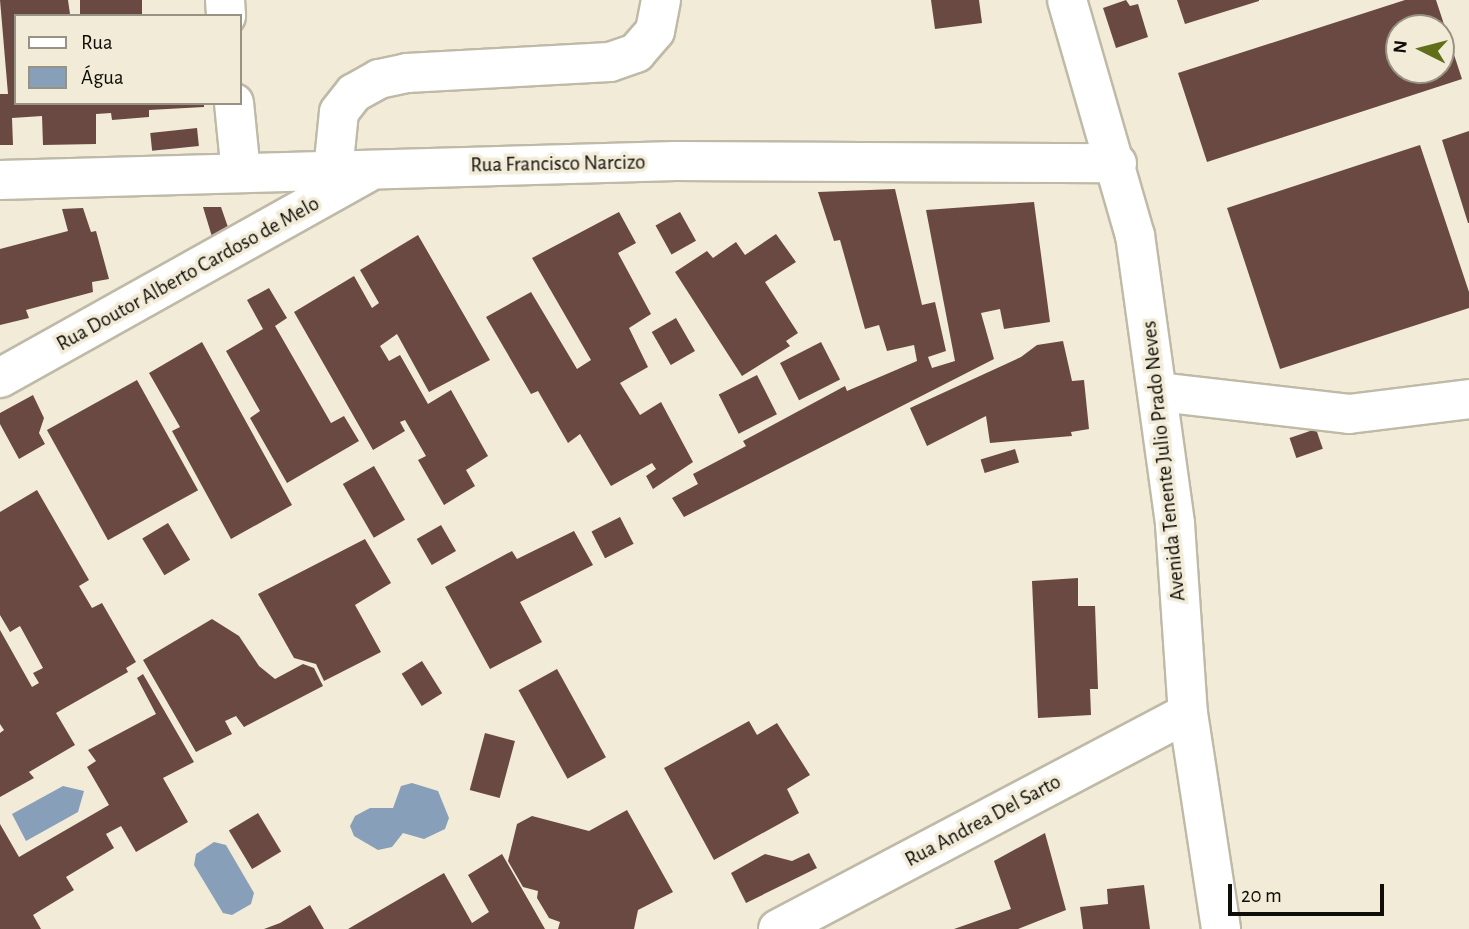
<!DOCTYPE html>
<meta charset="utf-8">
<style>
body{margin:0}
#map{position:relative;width:1469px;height:929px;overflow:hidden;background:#f1ebd7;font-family:"Alegreya Sans",sans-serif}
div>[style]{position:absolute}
.water>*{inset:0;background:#889fba}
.building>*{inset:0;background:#6a4942;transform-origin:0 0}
.roads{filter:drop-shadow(2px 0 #bfbaa7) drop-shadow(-2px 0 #bfbaa7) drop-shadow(0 2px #bfbaa7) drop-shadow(0 -2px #bfbaa7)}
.minor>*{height:38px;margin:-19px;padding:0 19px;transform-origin:19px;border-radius:19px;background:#fff}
span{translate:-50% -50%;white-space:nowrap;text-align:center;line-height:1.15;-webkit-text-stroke:7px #f1ebd7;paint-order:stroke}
.street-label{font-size:21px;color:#0f0d07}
.legend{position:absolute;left:14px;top:14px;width:228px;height:91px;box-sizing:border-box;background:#f1ebd7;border:2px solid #979284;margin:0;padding:9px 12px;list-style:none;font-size:21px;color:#0f0d07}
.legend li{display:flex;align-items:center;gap:14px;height:35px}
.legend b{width:35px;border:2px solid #979284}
.north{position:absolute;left:1385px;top:14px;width:70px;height:70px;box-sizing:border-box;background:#f1ebd7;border:2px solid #979284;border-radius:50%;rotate:276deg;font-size:19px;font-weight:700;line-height:28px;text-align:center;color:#0f0d07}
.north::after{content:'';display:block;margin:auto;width:24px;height:32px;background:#626f1a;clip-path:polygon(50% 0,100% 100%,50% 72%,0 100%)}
.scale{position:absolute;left:1228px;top:884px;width:156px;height:32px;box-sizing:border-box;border:4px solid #0f0d07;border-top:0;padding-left:9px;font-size:21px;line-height:24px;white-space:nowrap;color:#0f0d07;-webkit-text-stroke:5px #f1ebd7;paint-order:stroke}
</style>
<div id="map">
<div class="water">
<div style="clip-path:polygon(412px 783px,438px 791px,449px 818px,445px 829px,424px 839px,403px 833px,392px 847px,378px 850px,354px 836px,350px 826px,355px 816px,370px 808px,393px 808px,401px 786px)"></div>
<div style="clip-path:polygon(63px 786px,84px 791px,78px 812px,26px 841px,12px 814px)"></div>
<div style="clip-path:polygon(214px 842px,226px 845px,254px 893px,251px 904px,232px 915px,223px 913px,194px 865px,196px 854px)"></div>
</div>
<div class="building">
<div style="clip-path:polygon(0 0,68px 0,70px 14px,64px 16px,16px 16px,16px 103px,204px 103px,204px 107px,149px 110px,149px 117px,112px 120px,111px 113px,96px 114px,96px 144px,43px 145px,42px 116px,12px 118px,13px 145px,0 145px,0 94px,8px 94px)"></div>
<div style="left:80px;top:0;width:62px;height:16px"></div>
<div style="clip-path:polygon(931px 0,979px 0,982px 23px,935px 29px)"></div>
<div style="clip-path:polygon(1126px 0,1130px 6px,1138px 4px,1148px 37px,1116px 48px,1103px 8px)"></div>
<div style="clip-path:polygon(1177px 0,1259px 0,1259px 1px,1185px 24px)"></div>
<div style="clip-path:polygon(evenodd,1405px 0,1436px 0,1462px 79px,1207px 162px,1178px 73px,1405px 0,1399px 28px,1441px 28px,1441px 70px,1399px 70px,1399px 28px)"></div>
<div style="left:197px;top:128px;width:18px;height:47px;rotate:84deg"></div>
<div style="clip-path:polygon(1469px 131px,1469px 223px,1468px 223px,1442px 140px)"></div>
<div style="clip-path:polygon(1420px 145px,1469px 292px,1469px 308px,1280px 369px,1227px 208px)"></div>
<div style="clip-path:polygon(895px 189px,922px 305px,935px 302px,946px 351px,928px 357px,932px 368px,955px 361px,926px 210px,1034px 202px,1050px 322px,1004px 329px,1000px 309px,981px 313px,994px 359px,684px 517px,672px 498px,698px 484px,693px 474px,746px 446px,743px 441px,845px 386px,847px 391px,917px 361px,914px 345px,887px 351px,879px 325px,865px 329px,840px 240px,834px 241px,818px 192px)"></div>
<div style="clip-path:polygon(203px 207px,221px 207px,230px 233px,213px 240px)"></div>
<div style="clip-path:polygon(83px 208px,91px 232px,96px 231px,109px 279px,92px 282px,93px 292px,26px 310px,29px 318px,0 325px,0 249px,68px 231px,62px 209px)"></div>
<div style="clip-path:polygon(619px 212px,636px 243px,618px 253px,651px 314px,629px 328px,648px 367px,620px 383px,640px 415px,661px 402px,693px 462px,653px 489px,646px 476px,656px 469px,652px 463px,611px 486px,580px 434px,568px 443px,538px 391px,531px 394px,486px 317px,531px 292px,577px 369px,591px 360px,532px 258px)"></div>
<div style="left:680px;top:212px;width:33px;height:28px;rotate:61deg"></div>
<div style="clip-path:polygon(776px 234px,796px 262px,765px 282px,798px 333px,786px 341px,790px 346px,742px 376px,675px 272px,707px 251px,713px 258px,736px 242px,745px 255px)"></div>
<div style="clip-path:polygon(418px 235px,490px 360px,429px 392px,397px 334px,380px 346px,389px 361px,400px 355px,428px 404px,451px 390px,488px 456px,466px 470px,475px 486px,444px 505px,418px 460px,426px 456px,405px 420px,400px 422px,405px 431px,373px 450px,294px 312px,354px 276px,372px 308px,379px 303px,360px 270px)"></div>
<div style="clip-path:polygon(269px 288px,287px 318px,275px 326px,331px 423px,344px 416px,359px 441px,287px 483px,250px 418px,260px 411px,226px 351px,263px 329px,247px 300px)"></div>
<div style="left:676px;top:318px;width:38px;height:28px;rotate:60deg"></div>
<div style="clip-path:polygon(1063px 341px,1072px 381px,1084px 380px,1089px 429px,1071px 432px,1072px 436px,990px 443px,986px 416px,927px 446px,910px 408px,1021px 357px,1037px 345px)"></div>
<div style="clip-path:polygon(202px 342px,292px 505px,231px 539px,172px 431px,180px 427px,149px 373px)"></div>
<div style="left:821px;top:342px;width:42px;height:46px;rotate:63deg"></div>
<div style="left:757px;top:375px;width:44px;height:43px;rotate:63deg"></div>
<div style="left:137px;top:380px;width:126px;height:103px;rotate:61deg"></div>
<div style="clip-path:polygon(33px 395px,44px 418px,39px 433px,45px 444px,19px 459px,0 424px,0 413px)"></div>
<div style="left:1316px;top:429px;width:21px;height:28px;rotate:71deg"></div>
<div style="left:1015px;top:449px;width:14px;height:36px;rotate:73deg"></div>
<div style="left:374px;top:466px;width:62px;height:36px;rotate:60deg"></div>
<div style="clip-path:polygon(37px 490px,89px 580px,79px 586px,92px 608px,102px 603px,136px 662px,126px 668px,128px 672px,56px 713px,75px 745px,29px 772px,34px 778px,0 797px,0 733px,4px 730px,0 724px,0 630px,32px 687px,39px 683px,33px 673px,43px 668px,20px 626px,10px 632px,0 615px,0 512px)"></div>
<div style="left:620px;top:517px;width:30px;height:32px;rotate:63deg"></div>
<div style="left:168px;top:523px;width:43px;height:30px;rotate:59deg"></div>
<div style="left:441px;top:525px;width:30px;height:28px;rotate:60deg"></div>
<div style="clip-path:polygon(574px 531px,593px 565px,520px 602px,542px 642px,490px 669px,445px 587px,512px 551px,517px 559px)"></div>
<div style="clip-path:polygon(365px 539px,391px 583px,355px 605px,381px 652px,324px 681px,316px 664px,294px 658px,258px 594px)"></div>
<div style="clip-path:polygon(1078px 578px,1078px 606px,1095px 606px,1098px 689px,1090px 689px,1091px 715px,1038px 718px,1032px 581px)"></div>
<div style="clip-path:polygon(212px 619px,239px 636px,259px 666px,275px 679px,303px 664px,314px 668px,323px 686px,244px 727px,236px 716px,225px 721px,232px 734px,196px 752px,143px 660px)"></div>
<div style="left:422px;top:661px;width:38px;height:24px;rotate:58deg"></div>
<div style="left:557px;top:669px;width:101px;height:44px;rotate:61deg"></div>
<div style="clip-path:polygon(143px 674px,194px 762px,163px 778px,188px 822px,136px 852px,121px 826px,106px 834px,114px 848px,66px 877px,74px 890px,33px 915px,41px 929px,0 929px,0 824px,19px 857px,109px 805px,87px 767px,96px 761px,88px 750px,156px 714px,137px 678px)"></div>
<div style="clip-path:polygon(749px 721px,757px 735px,777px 723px,810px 775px,787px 789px,799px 813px,714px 860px,664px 768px)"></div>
<div style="left:485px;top:733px;width:31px;height:59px;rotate:15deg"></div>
<div style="clip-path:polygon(627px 810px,673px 892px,638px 910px,634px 929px,558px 929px,560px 922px,549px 918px,537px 898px,538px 891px,523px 887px,508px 861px,517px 824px,532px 816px,589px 831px)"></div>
<div style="left:258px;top:813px;width:45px;height:34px;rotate:59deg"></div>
<div style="clip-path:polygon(1045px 833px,1066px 910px,1018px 929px,954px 929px,1011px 909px,994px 861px)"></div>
<div style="clip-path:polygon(809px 853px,817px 868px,746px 903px,731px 873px,765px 854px,792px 861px)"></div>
<div style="clip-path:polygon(502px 854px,545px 929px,348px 929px,444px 873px,472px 923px,489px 912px,468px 875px)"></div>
<div style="clip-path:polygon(1144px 885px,1150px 929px,1083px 929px,1080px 907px,1108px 904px,1107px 889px)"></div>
<div style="clip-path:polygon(310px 905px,324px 929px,264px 929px,280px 923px)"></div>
</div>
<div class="roads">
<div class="minor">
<div style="left:225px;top:0;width:16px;rotate:86deg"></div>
<div style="left:1067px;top:0;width:245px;rotate:73.9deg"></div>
<div style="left:1135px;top:235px;width:292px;rotate:82.1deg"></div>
<div style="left:1175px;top:524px;width:189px;rotate:86.1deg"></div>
<div style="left:1188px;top:713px;width:219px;rotate:81.3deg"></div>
<div style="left:234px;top:103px;width:70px;rotate:84.3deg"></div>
<div style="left:333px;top:171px;width:59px;rotate:-84.2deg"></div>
<div style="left:339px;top:112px;width:24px;rotate:-52deg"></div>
<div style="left:354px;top:93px;width:29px;rotate:-29deg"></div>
<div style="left:379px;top:79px;width:29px;rotate:-12deg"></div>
<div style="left:407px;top:73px;width:203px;rotate:-3.1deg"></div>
<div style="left:610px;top:62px;width:28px;rotate:-19deg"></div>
<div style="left:636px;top:53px;width:29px;rotate:-49deg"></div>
<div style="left:655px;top:31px;width:32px;rotate:-79deg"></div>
<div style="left:0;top:180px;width:676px;rotate:-1.61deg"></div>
<div style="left:676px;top:161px;width:441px;rotate:0.3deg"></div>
<div style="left:0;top:378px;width:420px;rotate:-29.2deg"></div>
<div style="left:1159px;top:392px;width:191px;rotate:6.6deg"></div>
<div style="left:1349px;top:414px;width:121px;rotate:-7.1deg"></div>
<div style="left:778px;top:929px;width:463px;rotate:-27.8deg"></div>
</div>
</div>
<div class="street-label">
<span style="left:558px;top:164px;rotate:-1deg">Rua Francisco Narcizo</span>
<span style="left:188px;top:274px;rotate:-29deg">Rua Doutor Alberto Cardoso de Melo</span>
<span style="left:1164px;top:461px;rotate:-96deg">Avenida Tenente Julio Prado Neves</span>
<span style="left:983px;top:821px;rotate:-28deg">Rua Andrea Del Sarto</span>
</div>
<ul class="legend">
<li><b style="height:9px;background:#fff"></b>Rua</li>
<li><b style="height:19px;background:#889fba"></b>Água</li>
</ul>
<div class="north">N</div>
<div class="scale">20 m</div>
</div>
